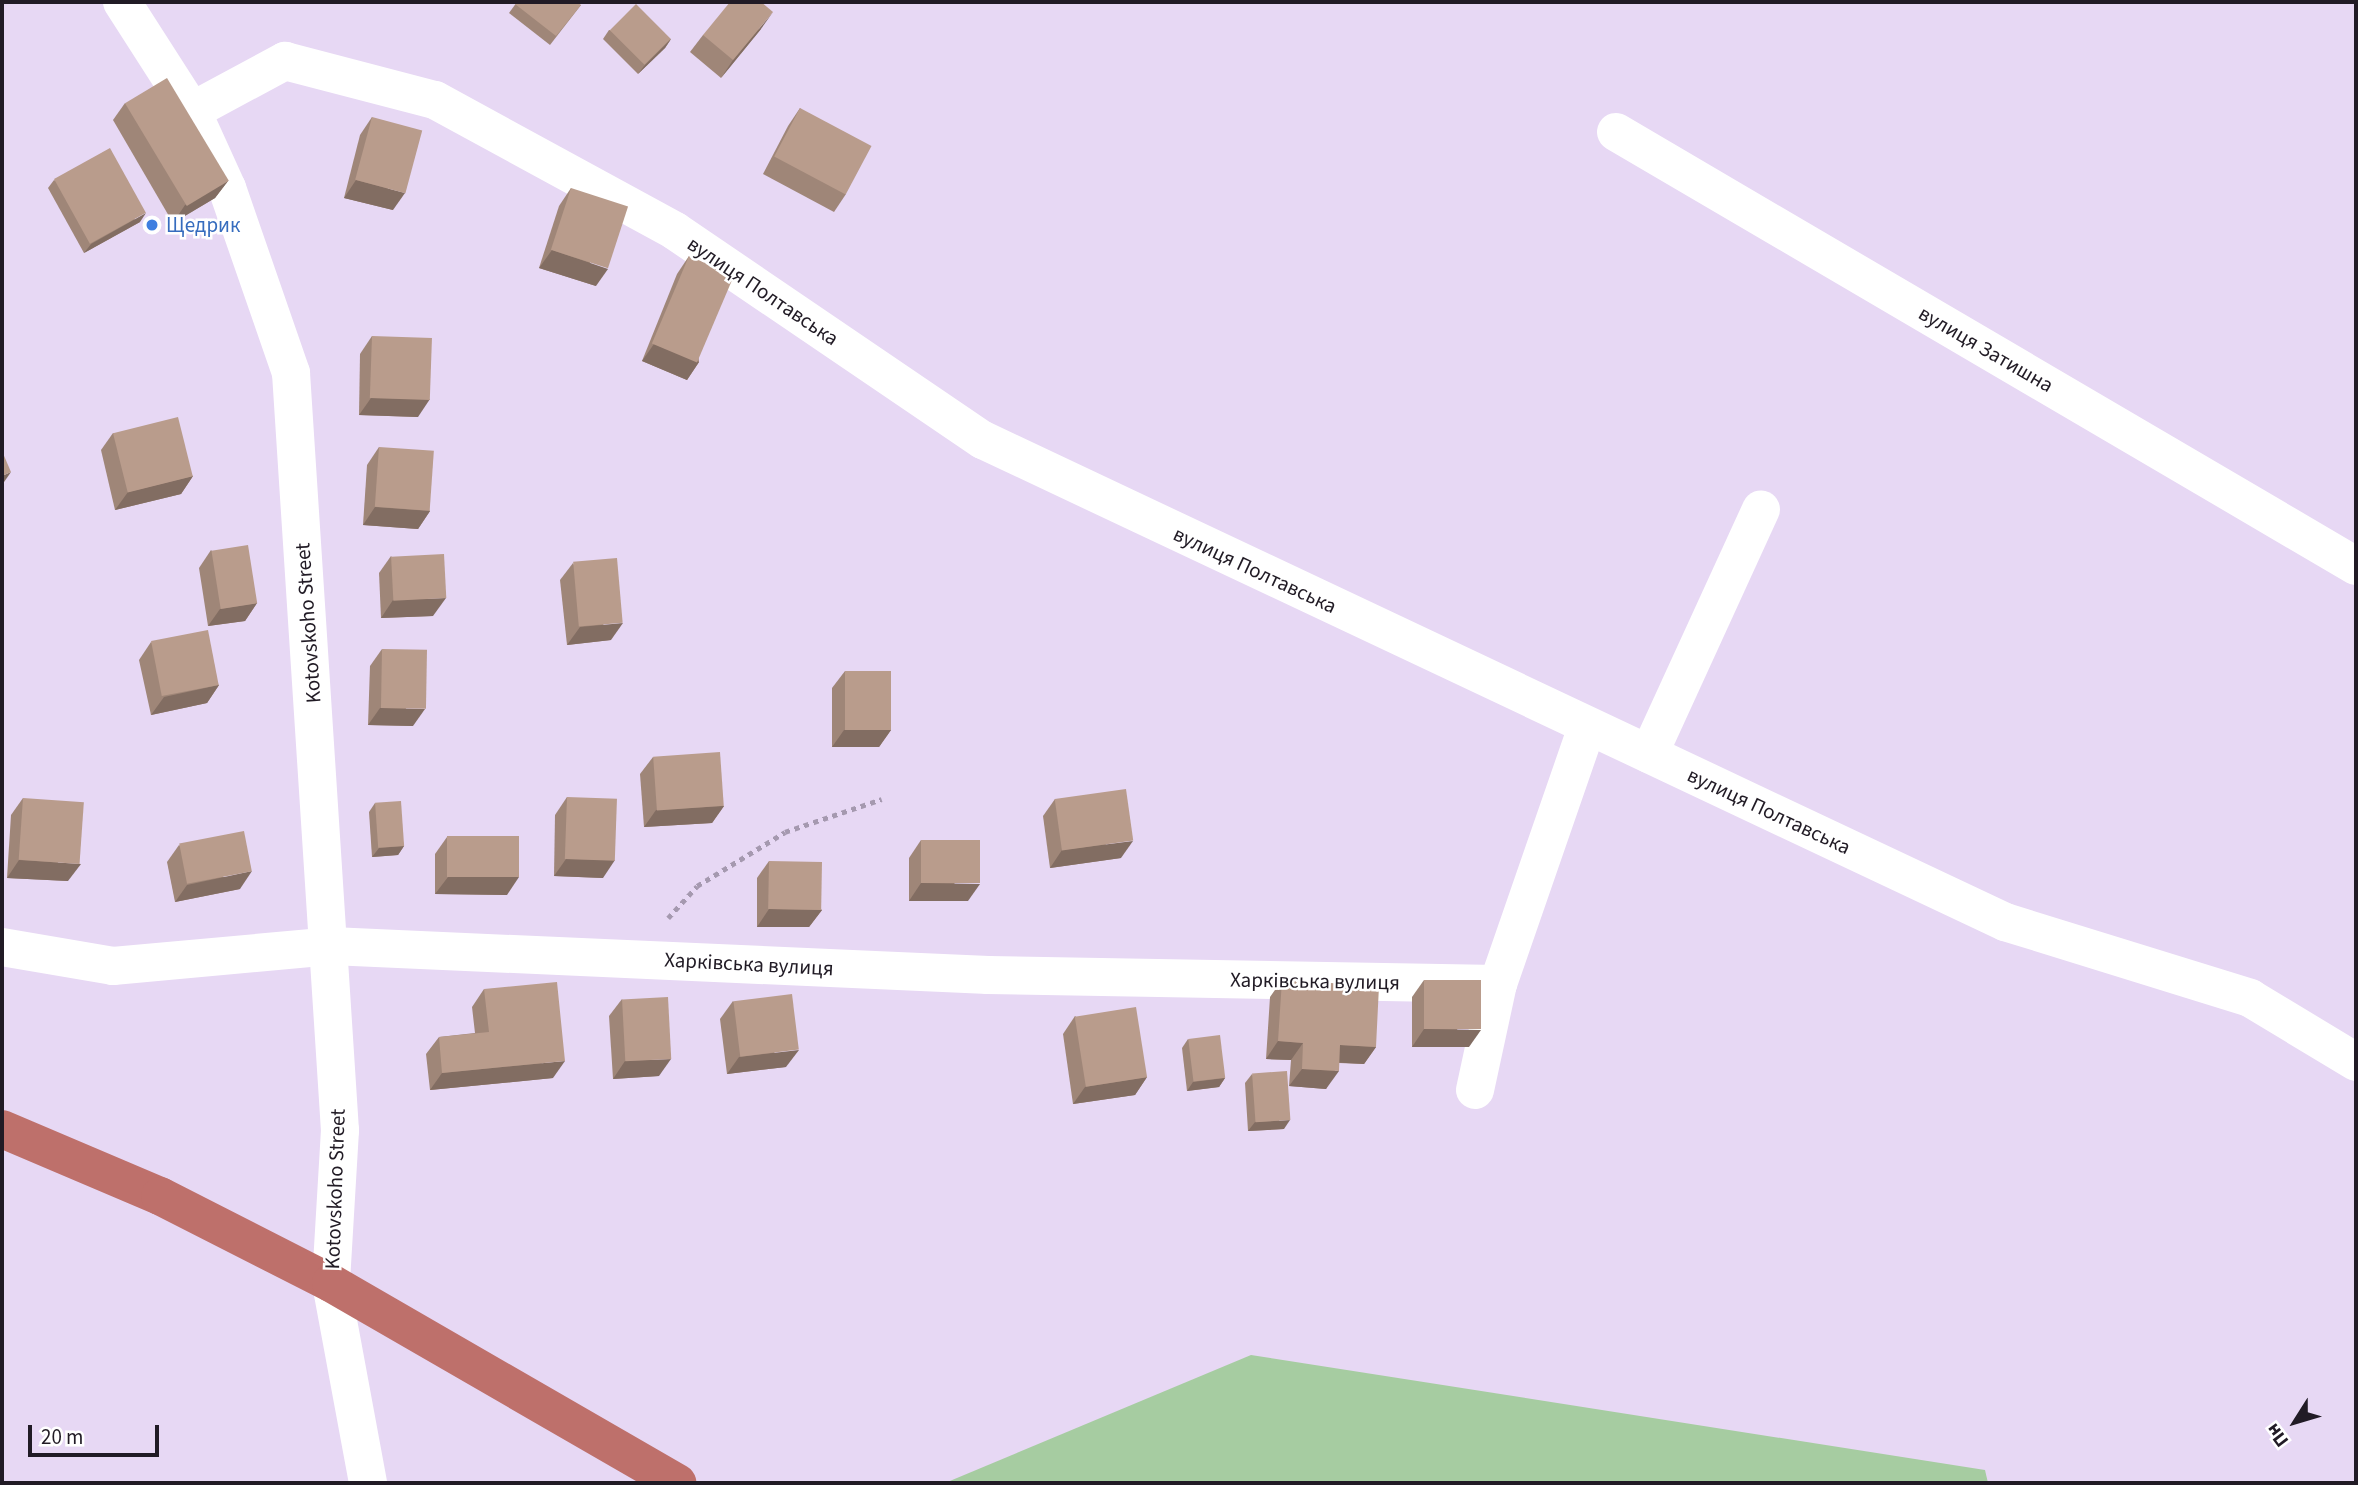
<!DOCTYPE html>
<meta charset="utf-8">
<style>
body{margin:0}
#map{position:relative;width:2358px;height:1485px;overflow:hidden;background:#e7d8f4;font-family:"Source Sans 3",sans-serif}
div>[style]{position:absolute}
.green>*{inset:0;background:#a6cca1}
.path>*{height:4.5px;margin-top:-2.25px;transform-origin:0;background:repeating-linear-gradient(90deg,#a599af 0 5px,transparent 0 10px)}
.minor>*{height:38px;margin:-19px;padding:0 19px;transform-origin:19px;border-radius:19px;background:#fff}
.highway>*{height:38px;margin:-19px;padding:0 19px;transform-origin:19px;border-radius:19px;background:#be706b}
.wall>*{inset:0;background:#9f8678}
.shaded-wall>*{inset:0;background:#826d62}
.building>*{inset:0;background:#b99c8c;transform-origin:0 0}
.dots>*{width:19px;height:19px;translate:-50% -50%;box-sizing:border-box;border:4px solid #fff;border-radius:50%}
span{translate:-50% -50%;white-space:nowrap;text-align:center;line-height:1.15;-webkit-text-stroke:5px #fff;paint-order:stroke}
.shop-label{font-size:21px;color:#366cbe}
.left{translate:0 -50%;text-align:left}
.street-label{font-size:21px;color:#211b25}
.frame{position:absolute;inset:0;border:4px solid #211b25;pointer-events:none}
.north{position:absolute;left:2260px;top:1387px;width:70px;height:70px;-webkit-text-stroke:5px #fff;paint-order:stroke;rotate:233deg;font-size:19px;font-weight:700;line-height:28px;text-align:center;color:#211b25}
.north::after{content:'';display:block;margin:auto;width:24px;height:32px;background:#211b25;clip-path:polygon(50% 0,100% 100%,50% 72%,0 100%)}
.scale{position:absolute;left:28px;top:1425px;width:131px;height:32px;box-sizing:border-box;border:4px solid #211b25;border-top:0;padding-left:9px;font-size:21px;line-height:24px;white-space:nowrap;color:#211b25;-webkit-text-stroke:5px #fff;paint-order:stroke}
</style>
<div id="map">
<div class="green">
<div style="clip-path:polygon(1251px 1355px,1985px 1470px,1988px 1483px,945px 1483px)"></div>
</div>
<div class="path">
<div style="left:668px;top:918px;width:43px;rotate:-47.8deg"></div>
<div style="left:697px;top:886px;width:103px;rotate:-31.5deg"></div>
<div style="left:785px;top:832px;width:102px;rotate:-18.8deg"></div>
</div>
<div class="minor">
<div style="left:122px;top:2px;width:130px;rotate:57.3deg"></div>
<div style="left:192px;top:111px;width:85px;rotate:65.6deg"></div>
<div style="left:227px;top:188px;width:196px;rotate:70.9deg"></div>
<div style="left:291px;top:373px;width:759px;rotate:86.3deg"></div>
<div style="left:340px;top:1130px;width:153px;rotate:93.4deg"></div>
<div style="left:331px;top:1283px;width:203px;rotate:79.5deg"></div>
<div style="left:192px;top:111px;width:106px;rotate:-28.3deg"></div>
<div style="left:285px;top:61px;width:155px;rotate:14.6deg"></div>
<div style="left:435px;top:100px;width:273px;rotate:28.6deg"></div>
<div style="left:675px;top:231px;width:372px;rotate:34.2deg"></div>
<div style="left:983px;top:440px;width:1130px;rotate:25.25deg"></div>
<div style="left:2005px;top:922px;width:257px;rotate:17.2deg"></div>
<div style="left:2250px;top:998px;width:124px;rotate:31.1deg"></div>
<div style="left:1616px;top:132px;width:858px;rotate:30.39deg"></div>
<div style="left:1649px;top:754px;width:269px;rotate:-65.4deg"></div>
<div style="left:2px;top:947px;width:113px;rotate:9.7deg"></div>
<div style="left:113px;top:966px;width:219px;rotate:-5.2deg"></div>
<div style="left:331px;top:946px;width:658px;rotate:2.53deg"></div>
<div style="left:988px;top:975px;width:510px;rotate:1.01deg"></div>
<div style="left:1498px;top:984px;width:272px;rotate:-70.9deg"></div>
<div style="left:1475px;top:1090px;width:108px;rotate:-77.8deg"></div>
</div>
<div class="highway">
<div style="left:2px;top:1129px;width:172px;rotate:23deg"></div>
<div style="left:160px;top:1196px;width:192px;rotate:27deg"></div>
<div style="left:331px;top:1283px;width:400px;rotate:30deg"></div>
</div>
<div class="wall">
<div style="clip-path:polygon(517px 2px,581px 5px,550px 45px,509px 13px)"></div>
<div style="clip-path:polygon(761px 29px,721px 78px,690px 52px,703px 35px)"></div>
<div style="clip-path:polygon(609px 30px,671px 39px,665px 48px,638px 74px,603px 39px)"></div>
<div style="clip-path:polygon(125px 103px,228px 181px,215px 198px,173px 223px,113px 120px)"></div>
<div style="clip-path:polygon(800px 108px,846px 194px,834px 212px,763px 174px,788px 126px)"></div>
<div style="clip-path:polygon(372px 117px,393px 210px,344px 198px,360px 135px)"></div>
<div style="clip-path:polygon(54px 180px,140px 222px,84px 253px,48px 188px)"></div>
<div style="clip-path:polygon(571px 188px,596px 286px,539px 268px,559px 206px)"></div>
<div style="clip-path:polygon(689px 256px,699px 362px,687px 380px,642px 361px,677px 274px)"></div>
<div style="clip-path:polygon(372px 336px,418px 417px,359px 415px,360px 354px)"></div>
<div style="clip-path:polygon(113px 433px,193px 476px,181px 494px,115px 510px,101px 450px)"></div>
<div style="clip-path:polygon(379px 447px,430px 511px,418px 529px,363px 525px,367px 465px)"></div>
<div style="clip-path:polygon(211px 550px,257px 603px,245px 621px,208px 626px,199px 568px)"></div>
<div style="clip-path:polygon(391px 556px,433px 616px,381px 618px,379px 573px)"></div>
<div style="clip-path:polygon(573px 563px,611px 640px,567px 645px,560px 580px)"></div>
<div style="clip-path:polygon(151px 642px,219px 685px,207px 703px,151px 715px,139px 660px)"></div>
<div style="clip-path:polygon(382px 649px,413px 726px,368px 725px,370px 666px)"></div>
<div style="clip-path:polygon(845px 671px,891px 730px,879px 747px,832px 747px,832px 688px)"></div>
<div style="clip-path:polygon(653px 757px,724px 806px,712px 823px,644px 827px,640px 774px)"></div>
<div style="clip-path:polygon(567px 797px,603px 878px,554px 876px,555px 815px)"></div>
<div style="clip-path:polygon(23px 798px,68px 881px,7px 878px,11px 815px)"></div>
<div style="clip-path:polygon(1055px 799px,1121px 858px,1050px 868px,1043px 816px)"></div>
<div style="clip-path:polygon(375px 803px,404px 846px,398px 855px,372px 857px,369px 812px)"></div>
<div style="clip-path:polygon(447px 837px,507px 895px,435px 894px,435px 854px)"></div>
<div style="clip-path:polygon(921px 840px,968px 901px,909px 901px,909px 858px)"></div>
<div style="clip-path:polygon(179px 845px,240px 889px,175px 902px,167px 862px)"></div>
<div style="clip-path:polygon(769px 861px,822px 910px,809px 927px,757px 927px,757px 878px)"></div>
<div style="clip-path:polygon(1282px 980px,1376px 1047px,1364px 1064px,1339px 1063px,1326px 1089px,1289px 1086px,1291px 1060px,1266px 1059px,1270px 997px)"></div>
<div style="clip-path:polygon(1424px 980px,1469px 1047px,1412px 1047px,1412px 997px)"></div>
<div style="clip-path:polygon(484px 989px,553px 1078px,430px 1090px,426px 1054px,439px 1037px,475px 1033px,472px 1007px)"></div>
<div style="clip-path:polygon(622px 999px,659px 1076px,613px 1079px,609px 1016px)"></div>
<div style="clip-path:polygon(733px 1001px,786px 1067px,727px 1074px,720px 1019px)"></div>
<div style="clip-path:polygon(1075px 1016px,1147px 1077px,1135px 1095px,1073px 1104px,1063px 1034px)"></div>
<div style="clip-path:polygon(1188px 1039px,1225px 1078px,1219px 1087px,1187px 1091px,1182px 1048px)"></div>
<div style="clip-path:polygon(1252px 1074px,1284px 1129px,1248px 1131px,1245px 1083px)"></div>
</div>
<div class="shaded-wall">
<div style="clip-path:polygon(773px 12px,761px 29px,721px 78px,733px 60px)"></div>
<div style="clip-path:polygon(671px 39px,665px 48px,638px 74px,644px 66px)"></div>
<div style="clip-path:polygon(356px 180px,405px 193px,393px 210px,344px 198px)"></div>
<div style="clip-path:polygon(228px 181px,215px 198px,173px 223px,185px 205px)"></div>
<div style="clip-path:polygon(146px 213px,140px 222px,84px 253px,91px 244px)"></div>
<div style="clip-path:polygon(552px 250px,608px 269px,596px 286px,539px 268px)"></div>
<div style="clip-path:polygon(654px 344px,699px 362px,687px 380px,642px 361px)"></div>
<div style="clip-path:polygon(371px 398px,430px 399px,418px 417px,359px 415px)"></div>
<div style="clip-path:polygon(11px 472px,2px 485px,2px 476px)"></div>
<div style="clip-path:polygon(193px 476px,181px 494px,115px 510px,128px 492px)"></div>
<div style="clip-path:polygon(375px 507px,430px 511px,418px 529px,363px 525px)"></div>
<div style="clip-path:polygon(446px 598px,433px 616px,381px 618px,393px 600px)"></div>
<div style="clip-path:polygon(257px 603px,245px 621px,208px 626px,220px 609px)"></div>
<div style="clip-path:polygon(623px 623px,611px 640px,567px 645px,580px 627px)"></div>
<div style="clip-path:polygon(219px 685px,207px 703px,151px 715px,164px 697px)"></div>
<div style="clip-path:polygon(380px 708px,425px 709px,413px 726px,368px 725px)"></div>
<div style="clip-path:polygon(844px 730px,891px 730px,879px 747px,832px 747px)"></div>
<div style="clip-path:polygon(724px 806px,712px 823px,644px 827px,656px 810px)"></div>
<div style="clip-path:polygon(1133px 841px,1121px 858px,1050px 868px,1062px 850px)"></div>
<div style="clip-path:polygon(404px 846px,398px 855px,372px 857px,379px 848px)"></div>
<div style="clip-path:polygon(566px 859px,615px 860px,603px 878px,554px 876px)"></div>
<div style="clip-path:polygon(19px 860px,81px 864px,68px 881px,7px 878px)"></div>
<div style="clip-path:polygon(252px 871px,240px 889px,175px 902px,187px 885px)"></div>
<div style="clip-path:polygon(448px 877px,519px 877px,507px 895px,435px 894px)"></div>
<div style="clip-path:polygon(921px 883px,980px 884px,968px 901px,909px 901px)"></div>
<div style="clip-path:polygon(769px 909px,822px 910px,809px 927px,757px 927px)"></div>
<div style="clip-path:polygon(1424px 1029px,1481px 1030px,1469px 1047px,1412px 1047px)"></div>
<div style="clip-path:polygon(1278px 1041px,1303px 1043px,1291px 1060px,1266px 1059px)"></div>
<div style="clip-path:polygon(1340px 1045px,1376px 1047px,1364px 1064px,1328px 1062px)"></div>
<div style="clip-path:polygon(799px 1050px,786px 1067px,727px 1074px,739px 1057px)"></div>
<div style="clip-path:polygon(671px 1059px,659px 1076px,613px 1079px,625px 1061px)"></div>
<div style="clip-path:polygon(565px 1061px,553px 1078px,430px 1090px,442px 1073px)"></div>
<div style="clip-path:polygon(1302px 1069px,1339px 1071px,1326px 1089px,1289px 1086px)"></div>
<div style="clip-path:polygon(1147px 1077px,1135px 1095px,1073px 1104px,1085px 1087px)"></div>
<div style="clip-path:polygon(1225px 1078px,1219px 1087px,1187px 1091px,1193px 1082px)"></div>
<div style="clip-path:polygon(1290px 1120px,1284px 1129px,1248px 1131px,1255px 1122px)"></div>
</div>
<div class="building">
<div style="clip-path:polygon(517px 2px,577px 2px,581px 5px,556px 36px,515px 4px)"></div>
<div style="clip-path:polygon(730px 2px,761px 2px,773px 12px,733px 60px,703px 35px)"></div>
<div style="left:636px;top:4px;width:49px;height:37px;rotate:45deg"></div>
<div style="left:167px;top:78px;width:120px;height:49px;rotate:59deg"></div>
<div style="left:800px;top:108px;width:81px;height:55px;rotate:28deg"></div>
<div style="left:372px;top:117px;width:52px;height:65px;rotate:15deg"></div>
<div style="left:110px;top:148px;width:74px;height:64px;rotate:61deg"></div>
<div style="left:571px;top:188px;width:60px;height:65px;rotate:18deg"></div>
<div style="left:689px;top:256px;width:49px;height:95px;rotate:23deg"></div>
<div style="left:372px;top:336px;width:60px;height:62px;rotate:2deg"></div>
<div style="left:178px;top:417px;width:61px;height:67px;rotate:76deg"></div>
<div style="left:379px;top:447px;width:55px;height:60px;rotate:4deg"></div>
<div style="clip-path:polygon(2px 451px,11px 472px,2px 476px)"></div>
<div style="left:248px;top:545px;width:59px;height:37px;rotate:81deg"></div>
<div style="left:444px;top:554px;width:44px;height:53px;rotate:87deg"></div>
<div style="left:617px;top:558px;width:65px;height:44px;rotate:85deg"></div>
<div style="left:208px;top:630px;width:56px;height:58px;rotate:79deg"></div>
<div style="left:382px;top:649px;width:45px;height:59px;rotate:1deg"></div>
<div style="left:845px;top:671px;width:46px;height:59px"></div>
<div style="left:720px;top:752px;width:54px;height:67px;rotate:86deg"></div>
<div style="left:1126px;top:789px;width:52px;height:72px;rotate:82deg"></div>
<div style="left:567px;top:797px;width:50px;height:62px;rotate:2deg"></div>
<div style="left:23px;top:798px;width:61px;height:62px;rotate:4deg"></div>
<div style="left:401px;top:801px;width:45px;height:26px;rotate:86deg"></div>
<div style="left:244px;top:831px;width:41px;height:66px;rotate:79deg"></div>
<div style="left:519px;top:836px;width:41px;height:72px;rotate:90deg"></div>
<div style="left:921px;top:840px;width:59px;height:43px"></div>
<div style="left:769px;top:861px;width:53px;height:48px;rotate:1deg"></div>
<div style="clip-path:polygon(1282px 980px,1379px 986px,1376px 1047px,1340px 1045px,1339px 1071px,1302px 1069px,1303px 1043px,1278px 1041px)"></div>
<div style="left:1424px;top:980px;width:57px;height:49px"></div>
<div style="clip-path:polygon(557px 982px,565px 1061px,442px 1073px,439px 1037px,489px 1032px,484px 989px)"></div>
<div style="left:792px;top:994px;width:56px;height:59px;rotate:83deg"></div>
<div style="left:668px;top:997px;width:62px;height:46px;rotate:87deg"></div>
<div style="left:1136px;top:1007px;width:71px;height:62px;rotate:81deg"></div>
<div style="left:1220px;top:1035px;width:43px;height:32px;rotate:83deg"></div>
<div style="left:1287px;top:1071px;width:49px;height:35px;rotate:86deg"></div>
</div>
<div class="dots">
<div style="left:152px;top:225px;background:#3f7fe0"></div>
</div>
<div class="shop-label">
<span class="left" style="left:166px;top:225px">Щедрик</span>
</div>
<div class="street-label">
<span style="left:763px;top:291px;rotate:34deg">вулиця Полтавська</span>
<span style="left:1986px;top:349px;rotate:30deg">вулиця Затишна</span>
<span style="left:1255px;top:570px;rotate:25deg">вулиця Полтавська</span>
<span style="left:308px;top:623px;rotate:-94deg">Kotovskoho Street</span>
<span style="left:1769px;top:811px;rotate:25deg">вулиця Полтавська</span>
<span style="left:749px;top:964px;rotate:3deg">Харківська вулиця</span>
<span style="left:1315px;top:981px;rotate:1deg">Харківська вулиця</span>
<span style="left:335px;top:1189px;rotate:-88deg">Kotovskoho Street</span>
</div>
<div class="frame"></div>
<div class="north">Пн</div>
<div class="scale">20 m</div>
</div>
